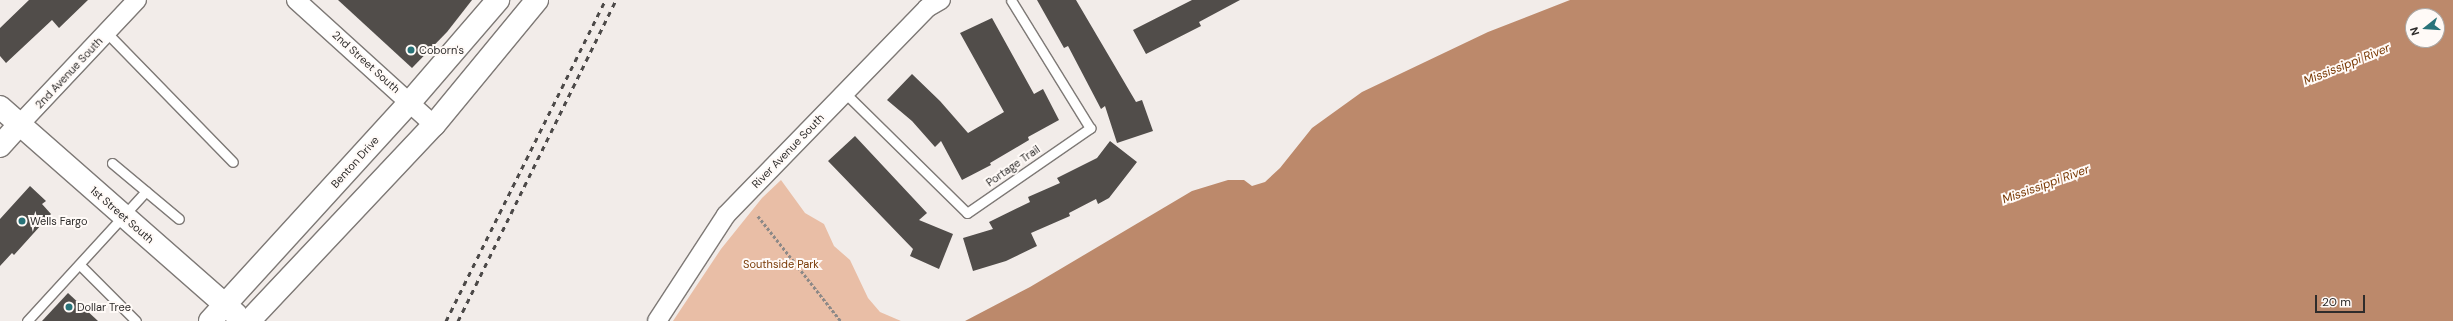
<!DOCTYPE html>
<style>
body{margin:0}
#map{position:relative;width:2453px;height:321px;overflow:hidden;background:#f2ece9;font-family:"DM Sans",sans-serif}
div>[style]{position:absolute}
.green>*{inset:0;background:#e9bea6}
.water>*{inset:0;background:#bc896b}
.building>*{inset:0;background:#514d4a}
.path>*{height:2.5px;margin-top:-1.25px;transform-origin:0;background:repeating-linear-gradient(90deg,#8d8987 0 3px,transparent 0 5px)}
.roads{filter:drop-shadow(1px 0 #7e7976) drop-shadow(-1px 0 #7e7976) drop-shadow(0 1px #7e7976) drop-shadow(0 -1px #7e7976)}
.lane>*{height:9px;margin:-4.5px;padding:0 4.5px;transform-origin:4.5px;border-radius:4.5px;background:#fff}
.street>*{height:18px;margin:-9px;padding:0 9px;transform-origin:9px;border-radius:9px;background:#fff}
.secondary>*{height:22px;margin:-11px;padding:0 11px;transform-origin:11px;border-radius:11px;background:#fff}
.rail>*{height:3px;margin-top:-1.5px;transform-origin:0;background:repeating-linear-gradient(90deg,#4c4948 0 5px,transparent 0 10px)}
.dots>*{width:11px;height:11px;translate:-50% -50%;box-sizing:border-box;border:2px solid #fffaf7;border-radius:50%}
span{translate:-50% -50%;white-space:nowrap;text-align:center;line-height:1.15;-webkit-text-stroke:4px #fffaf7;paint-order:stroke}
.poi-label{font-size:11px;color:#2e2c2b}
.left{translate:0 -50%;text-align:left}
.street-label{font-size:11px;color:#2e2c2b}
.park-label{font-size:11px;color:#793a06}
.water-label{font-size:12px;color:#7a3a06;font-style:italic}
.north{position:absolute;left:2405px;top:8px;width:40px;height:40px;box-sizing:border-box;background:#fffaf7;border:1px solid #aba8a5;border-radius:50%;rotate:253deg;font-size:11px;font-weight:700;line-height:16px;text-align:center;color:#2e2c2b}
.north::after{content:'';display:block;margin:auto;width:14px;height:18px;background:#297379;clip-path:polygon(50% 0,100% 100%,50% 72%,0 100%)}
.scale{position:absolute;left:2315px;top:295px;width:50px;height:18px;box-sizing:border-box;border:2px solid #2e2c2b;border-top:0;padding-left:5px;font-size:12px;line-height:14px;white-space:nowrap;color:#2e2c2b;-webkit-text-stroke:3px #fffaf7;paint-order:stroke}
</style>
<div id="map">
<div class="green">
<div style="clip-path:polygon(781px 180px,805px 213px,824px 224px,834px 246px,850px 260px,868px 298px,880px 312px,901px 321px,673px 321px,721px 249px,762px 198px)"></div>
</div>
<div class="water">
<div style="clip-path:polygon(evenodd,1570px 0,2453px 0,2453px 321px,965px 321px,1030px 287px,1192px 191px,1228px 180px,1244px 180px,1252px 186px,1265px 182px,1280px 168px,1312px 128px,1362px 92px,1488px 32px,1570px 0,2413px 16px,2437px 16px,2437px 40px,2413px 40px,2413px 16px)"></div>
</div>
<div class="building">
<div style="clip-path:polygon(29px 0,88px 0,59px 28px,52px 20px,6px 63px,0 56px,0 28px)"></div>
<div style="clip-path:polygon(338px 0,472px 0,447px 32px,412px 68px)"></div>
<div style="clip-path:polygon(1037px 0,1076px 0,1136px 102px,1142px 100px,1153px 131px,1117px 143px,1105px 106px,1101px 109px,1068px 46px,1064px 48px)"></div>
<div style="clip-path:polygon(1192px 0,1240px 0,1199px 22px,1201px 26px,1146px 54px,1133px 30px)"></div>
<div style="clip-path:polygon(992px 18px,1034px 94px,1043px 89px,1059px 120px,1028px 137px,1029px 140px,990px 163px,991px 165px,962px 180px,941px 141px,935px 147px,912px 121px,887px 100px,912px 74px,940px 101px,968px 133px,1004px 112px,960px 33px)"></div>
<div style="clip-path:polygon(855px 136px,927px 213px,919px 220px,953px 234px,939px 269px,910px 256px,913px 249px,828px 161px)"></div>
<div style="clip-path:polygon(1110px 141px,1137px 162px,1109px 198px,1098px 204px,1096px 199px,1069px 213px,1070px 216px,1031px 233px,1037px 246px,1006px 261px,973px 271px,963px 238px,993px 229px,989px 222px,1030px 202px,1028px 197px,1060px 183px,1057px 178px,1097px 158px)"></div>
<div style="clip-path:polygon(30px 186px,46px 201px,42px 204px,51px 214px,14px 255px,12px 253px,0 266px,0 219px)"></div>
<div style="clip-path:polygon(68px 293px,98px 321px,42px 321px)"></div>
</div>
<div class="path">
<div style="left:758px;top:216px;width:134px;rotate:51.7deg"></div>
</div>
<div class="roads">
<div class="lane">
<div style="left:107px;top:33px;width:180px;rotate:45.7deg"></div>
<div style="left:845px;top:93px;width:171px;rotate:44.5deg"></div>
<div style="left:967px;top:213px;width:150px;rotate:-34.6deg"></div>
<div style="left:1090px;top:128px;width:150px;rotate:-121.7deg"></div>
<div style="left:112px;top:163px;width:87px;rotate:39.9deg"></div>
<div style="left:80px;top:265px;width:79px;rotate:45deg"></div>
<div style="left:27px;top:321px;width:176px;rotate:-47.5deg"></div>
</div>
<div class="street">
<div style="left:296px;top:0;width:186px;rotate:42.2deg"></div>
<div style="left:19px;top:125px;width:172px;rotate:-46.7deg"></div>
<div style="left:657px;top:321px;width:126px;rotate:-56.9deg"></div>
<div style="left:726px;top:215px;width:289px;rotate:-45.8deg"></div>
<div style="left:927px;top:8px;width:16px;rotate:-30deg"></div>
</div>
<div class="secondary">
<div style="left:0;top:107px;width:314px;rotate:41.3deg"></div>
<div style="left:0;top:146px;width:28px;rotate:-48deg"></div>
<div style="left:210px;top:321px;width:297px;rotate:-47.6deg"></div>
<div style="left:410px;top:102px;width:135px;rotate:-49.2deg"></div>
<div style="left:249px;top:321px;width:270px;rotate:-46.7deg"></div>
<div style="left:434px;top:125px;width:162px;rotate:-50.5deg"></div>
</div>
</div>
<div class="rail">
<div style="left:446px;top:321px;width:358px;rotate:-63.6deg"></div>
<div style="left:458px;top:321px;width:358px;rotate:-63.8deg"></div>
</div>
<div class="dots">
<div style="left:411px;top:50px;background:#297379"></div>
<div style="left:22px;top:221px;background:#297379"></div>
<div style="left:69px;top:307px;background:#297379"></div>
</div>
<div class="poi-label">
<span class="left" style="left:419px;top:50px">Coborn's</span>
<span class="left" style="left:30px;top:221px">Wells Fargo</span>
<span class="left" style="left:77px;top:307px">Dollar Tree</span>
</div>
<div class="street-label">
<span style="left:366px;top:62px;rotate:42deg">2nd Street South</span>
<span style="left:69px;top:73px;rotate:-47deg">2nd Avenue South</span>
<span style="left:788px;top:151px;rotate:-46deg">River Avenue South</span>
<span style="left:355px;top:162px;rotate:-48deg">Benton Drive</span>
<span style="left:1013px;top:166px;rotate:-35deg">Portage Trail</span>
<span style="left:122px;top:215px;rotate:41deg">1st Street South</span>
</div>
<div class="park-label">
<span style="left:781px;top:264px">Southside Park</span>
</div>
<div class="water-label">
<span style="left:2347px;top:65px;rotate:-22deg">Mississippi River</span>
<span style="left:2046px;top:185px;rotate:-20deg">Mississippi River</span>
</div>
<div class="north">N</div>
<div class="scale">20 m</div>
</div>
